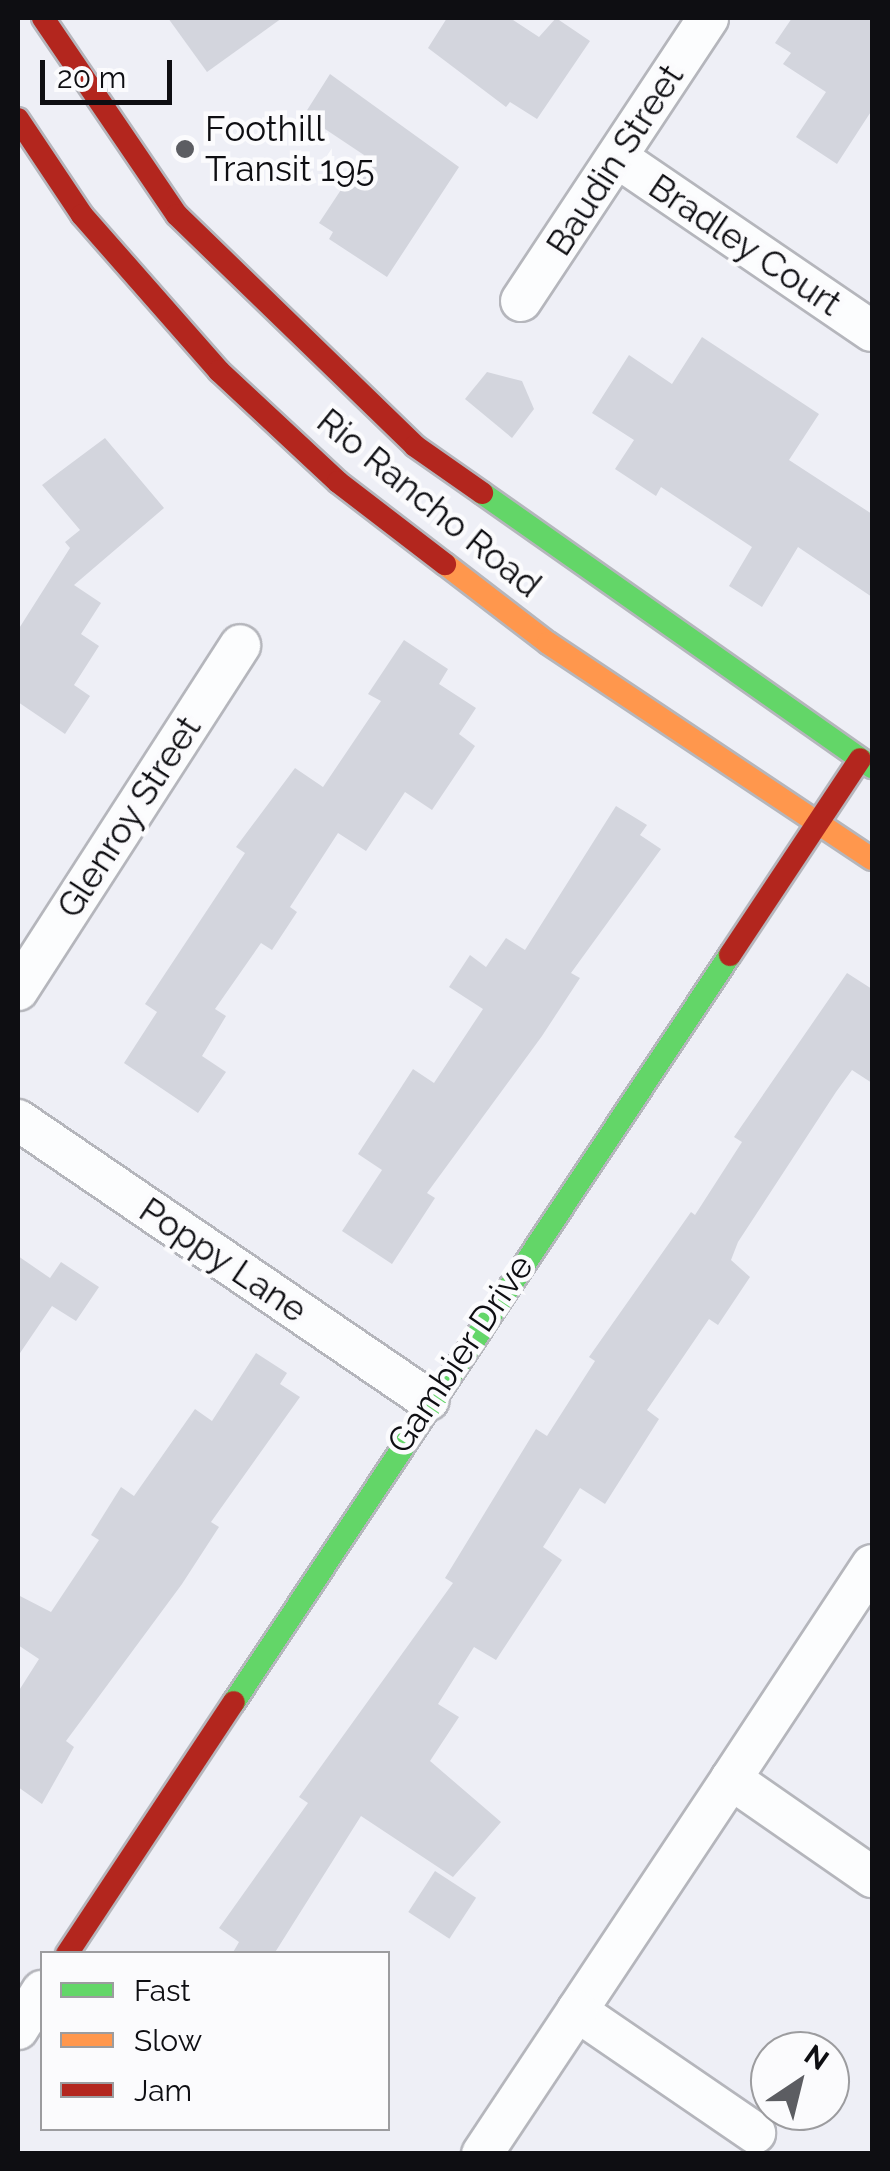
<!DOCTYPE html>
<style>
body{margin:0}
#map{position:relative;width:890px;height:2171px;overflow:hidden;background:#eeeff6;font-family:Raleway,sans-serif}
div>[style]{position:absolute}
.building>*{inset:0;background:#d3d5dd;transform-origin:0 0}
.roads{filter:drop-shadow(2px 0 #b5b6bc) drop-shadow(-2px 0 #b5b6bc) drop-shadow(0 2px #b5b6bc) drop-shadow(0 -2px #b5b6bc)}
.street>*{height:40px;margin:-20px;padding:0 20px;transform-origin:20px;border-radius:20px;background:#fcfdfe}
.fast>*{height:22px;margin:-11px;padding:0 11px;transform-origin:11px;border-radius:11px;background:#63d668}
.slow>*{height:22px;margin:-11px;padding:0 11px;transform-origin:11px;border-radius:11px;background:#ff974d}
.jam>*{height:22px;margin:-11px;padding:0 11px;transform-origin:11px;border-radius:11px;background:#b3261e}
.dots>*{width:28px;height:28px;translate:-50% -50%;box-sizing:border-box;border:5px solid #fbfbfd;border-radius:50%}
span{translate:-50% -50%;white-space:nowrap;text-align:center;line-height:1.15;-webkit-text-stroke:9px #fbfbfd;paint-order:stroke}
.poi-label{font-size:35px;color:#0e0e12}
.left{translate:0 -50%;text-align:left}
.street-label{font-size:35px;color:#0e0e12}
.frame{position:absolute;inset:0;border:20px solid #0e0e12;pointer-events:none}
.legend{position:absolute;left:40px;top:1951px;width:350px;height:180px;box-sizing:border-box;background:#fbfbfd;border:2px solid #9c9c9f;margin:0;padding:12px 18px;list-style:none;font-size:30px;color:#0e0e12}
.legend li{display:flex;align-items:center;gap:20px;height:50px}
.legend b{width:50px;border:2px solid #9c9c9f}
.north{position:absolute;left:750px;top:2031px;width:100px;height:100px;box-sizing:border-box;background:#fbfbfd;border:2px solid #9c9c9f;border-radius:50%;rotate:35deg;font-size:28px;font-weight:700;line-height:40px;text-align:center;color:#0e0e12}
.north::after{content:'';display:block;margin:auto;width:35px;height:45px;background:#5c5d62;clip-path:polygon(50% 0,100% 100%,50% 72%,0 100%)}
.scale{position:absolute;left:40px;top:60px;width:132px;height:45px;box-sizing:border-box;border:5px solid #0e0e12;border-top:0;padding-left:12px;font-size:30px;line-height:35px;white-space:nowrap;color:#0e0e12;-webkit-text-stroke:8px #fbfbfd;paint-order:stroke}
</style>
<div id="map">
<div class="building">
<div style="clip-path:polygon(168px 18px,282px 18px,207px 72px)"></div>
<div style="clip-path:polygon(447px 18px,510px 18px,539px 37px,556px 18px,590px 41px,537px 119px,510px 102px,506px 107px,428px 48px)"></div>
<div style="clip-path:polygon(792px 18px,872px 18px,872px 110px,837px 164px,796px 137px,826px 92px,783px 64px,791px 53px,775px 43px)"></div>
<div style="clip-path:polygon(330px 74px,459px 167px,387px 277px,329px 239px,333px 232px,319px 223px,364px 155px,304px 115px)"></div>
<div style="clip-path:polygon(702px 337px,819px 414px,789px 460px,872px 514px,872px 597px,798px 547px,762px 607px,729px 586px,752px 547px,661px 487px,656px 496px,615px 469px,634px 440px,592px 413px,629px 355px,672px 384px)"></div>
<div style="clip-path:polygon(487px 372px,522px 381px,534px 409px,512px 438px,465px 399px)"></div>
<div style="clip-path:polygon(105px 438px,164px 508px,74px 585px,101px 603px,81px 634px,99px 646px,74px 685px,90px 696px,65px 734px,18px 702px,18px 630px,70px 548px,65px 542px,80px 530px,42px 485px)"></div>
<div style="clip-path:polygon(404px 640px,448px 669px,439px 684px,476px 708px,459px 734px,475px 746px,432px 810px,405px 792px,366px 851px,338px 833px,290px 907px,297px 912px,272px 950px,261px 943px,215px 1009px,226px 1016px,202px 1056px,226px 1072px,198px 1113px,124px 1063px,157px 1012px,145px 1004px,245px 853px,236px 847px,295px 768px,323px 787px,381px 701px,368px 694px)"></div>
<div style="clip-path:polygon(616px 806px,647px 825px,640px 835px,661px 849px,571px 973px,580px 978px,542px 1036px,427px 1193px,435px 1198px,392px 1264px,342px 1231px,382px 1170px,358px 1154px,413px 1069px,434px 1083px,483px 1009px,449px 987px,470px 955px,486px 967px,506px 938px,525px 950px)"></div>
<div style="clip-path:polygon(847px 973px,872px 989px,872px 1083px,852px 1070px,836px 1092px,738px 1242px,731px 1260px,750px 1277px,718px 1325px,709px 1319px,647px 1410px,659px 1419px,605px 1504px,580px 1488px,543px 1547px,562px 1560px,496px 1660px,474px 1647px,438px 1704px,459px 1717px,430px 1761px,501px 1822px,453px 1877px,361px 1816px,274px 1954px,232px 1954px,239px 1942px,219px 1928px,308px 1803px,299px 1797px,453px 1583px,445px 1578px,536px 1429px,547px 1436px,595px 1361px,589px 1357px,691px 1212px,695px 1215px,742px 1142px,734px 1137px)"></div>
<div style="clip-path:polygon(18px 1256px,50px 1278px,61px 1262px,99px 1287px,76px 1321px,52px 1306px,18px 1356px)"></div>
<div style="clip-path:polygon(256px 1353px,287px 1373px,280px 1384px,300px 1397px,211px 1522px,219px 1527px,182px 1584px,66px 1741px,74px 1747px,42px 1804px,18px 1787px,18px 1692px,39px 1659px,18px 1645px,18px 1595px,51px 1612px,99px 1540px,91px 1535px,121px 1487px,134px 1496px,195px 1409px,212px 1421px)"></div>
<div style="left:435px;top:1871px;width:49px;height:49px;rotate:33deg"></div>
</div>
<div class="roads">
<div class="street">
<div style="left:618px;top:158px;width:307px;rotate:34.3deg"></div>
<div style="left:521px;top:301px;width:339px;rotate:-56.5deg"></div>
<div style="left:18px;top:990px;width:410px;rotate:-57.2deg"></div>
<div style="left:18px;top:1120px;width:497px;rotate:34.3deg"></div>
<div style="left:872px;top:1565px;width:256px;rotate:123.4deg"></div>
<div style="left:731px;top:1779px;width:172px;rotate:34.8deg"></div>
<div style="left:731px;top:1779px;width:278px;rotate:123.6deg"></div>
<div style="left:577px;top:2011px;width:216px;rotate:34.4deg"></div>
<div style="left:18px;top:2029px;width:45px;rotate:-57.7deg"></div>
<div style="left:482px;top:2154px;width:172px;rotate:-56.4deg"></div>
</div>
<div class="fast">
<div style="left:482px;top:493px;width:477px;rotate:35.1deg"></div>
<div style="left:234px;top:1702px;width:897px;rotate:-56.42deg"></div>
</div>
<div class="slow">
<div style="left:445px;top:564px;width:130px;rotate:37.5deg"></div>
<div style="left:548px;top:643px;width:389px;rotate:33.7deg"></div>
</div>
<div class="jam">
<div style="left:43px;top:18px;width:238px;rotate:55.8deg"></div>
<div style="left:177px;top:215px;width:332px;rotate:44.1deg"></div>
<div style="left:415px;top:446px;width:82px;rotate:35deg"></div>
<div style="left:18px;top:119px;width:115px;rotate:56.3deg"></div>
<div style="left:82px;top:215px;width:208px;rotate:48.7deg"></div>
<div style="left:219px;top:371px;width:163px;rotate:43deg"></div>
<div style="left:338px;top:482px;width:135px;rotate:37.5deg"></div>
<div style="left:730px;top:955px;width:235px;rotate:-56.4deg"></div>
<div style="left:67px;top:1954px;width:302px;rotate:-56.5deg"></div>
</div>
</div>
<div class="dots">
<div style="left:185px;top:149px;background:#5c5d62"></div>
</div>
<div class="poi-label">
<span class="left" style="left:205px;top:149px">Foothill<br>Transit 195</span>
</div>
<div class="street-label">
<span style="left:615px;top:160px;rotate:-57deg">Baudin Street</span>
<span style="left:745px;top:245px;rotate:34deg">Bradley Court</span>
<span style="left:429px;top:503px;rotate:39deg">Rio Rancho Road</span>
<span style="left:129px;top:817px;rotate:-57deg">Glenroy Street</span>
<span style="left:223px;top:1260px;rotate:34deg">Poppy Lane</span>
<span style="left:460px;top:1354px;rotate:-56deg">Gambier Drive</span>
</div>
<div class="frame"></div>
<ul class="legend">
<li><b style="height:12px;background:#63d668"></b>Fast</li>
<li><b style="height:12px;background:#ff974d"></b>Slow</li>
<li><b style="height:12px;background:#b3261e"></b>Jam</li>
</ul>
<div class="north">N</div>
<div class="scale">20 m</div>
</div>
